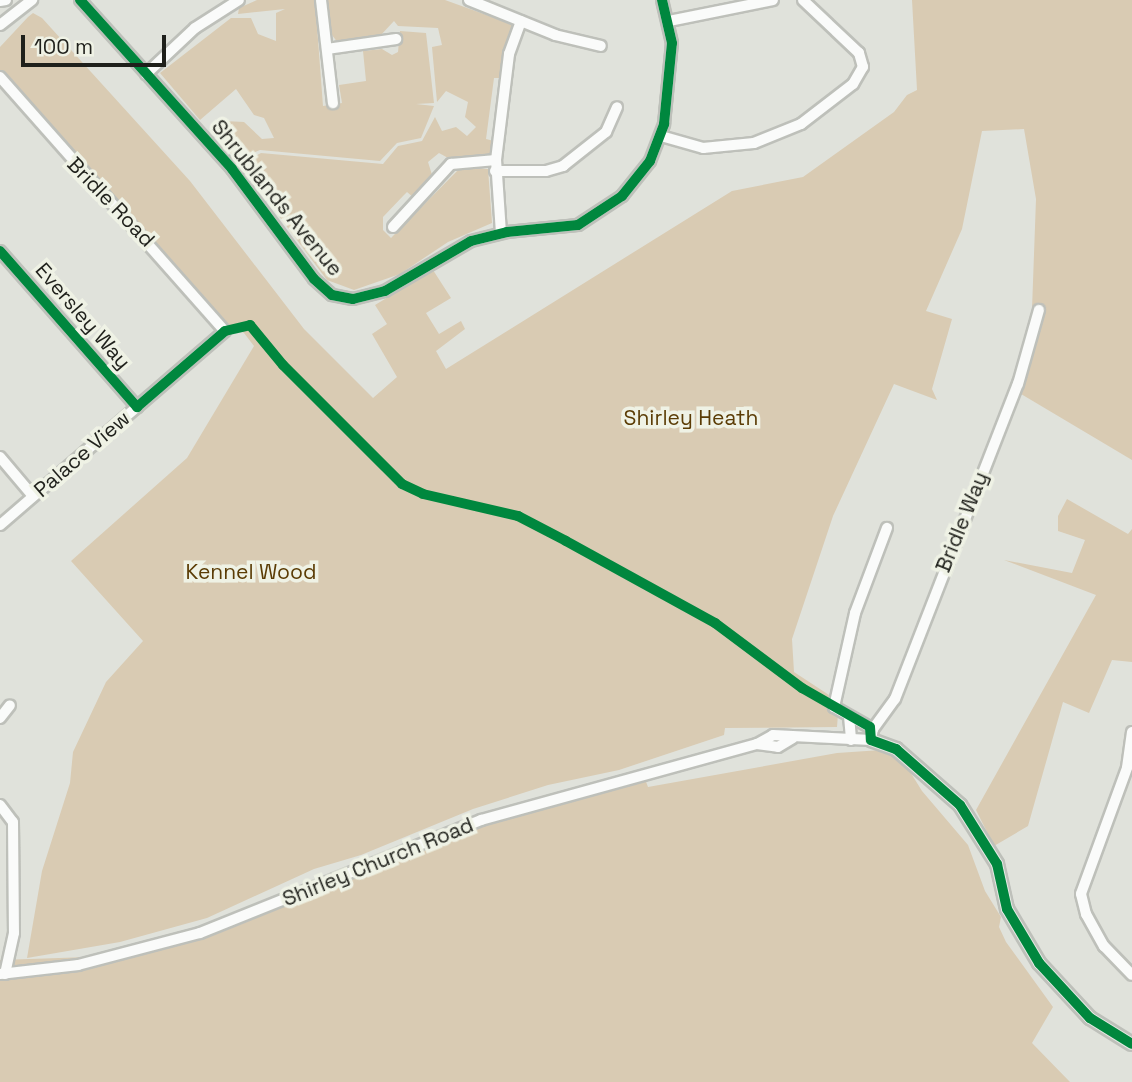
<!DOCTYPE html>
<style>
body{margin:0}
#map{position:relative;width:1132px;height:1082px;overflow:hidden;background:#e0e2db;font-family:"Space Grotesk",sans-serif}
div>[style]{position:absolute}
.green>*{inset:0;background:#d9cbb3}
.roads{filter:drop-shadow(2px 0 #bec0ba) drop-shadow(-2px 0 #bec0ba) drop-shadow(0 2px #bec0ba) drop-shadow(0 -2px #bec0ba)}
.minor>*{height:10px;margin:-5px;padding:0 5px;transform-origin:5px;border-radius:5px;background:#fafbfa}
.major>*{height:12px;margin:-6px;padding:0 6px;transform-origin:6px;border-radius:6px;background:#e5eae4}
.cycleway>*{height:10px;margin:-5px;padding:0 5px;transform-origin:5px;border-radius:5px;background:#00873e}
span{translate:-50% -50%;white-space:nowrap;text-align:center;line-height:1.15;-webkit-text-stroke:7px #eff2e5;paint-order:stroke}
.street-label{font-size:21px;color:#1f201b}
.park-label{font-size:21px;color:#5b3c05}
.scale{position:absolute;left:21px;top:35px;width:145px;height:32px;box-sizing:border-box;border:4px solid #1f201b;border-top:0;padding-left:9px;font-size:21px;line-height:24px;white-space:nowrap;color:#1f201b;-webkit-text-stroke:5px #eff2e5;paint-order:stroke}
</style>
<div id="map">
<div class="green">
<div style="clip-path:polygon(257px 0,315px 0,323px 106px,342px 103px,339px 85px,366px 81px,363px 51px,382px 49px,392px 55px,398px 52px,400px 31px,426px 33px,434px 103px,416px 104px,434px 106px,421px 138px,397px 143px,380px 161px,260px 150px,237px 160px,210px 130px,225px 121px,244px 122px,262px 139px,274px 138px,264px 118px,254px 115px,236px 89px,200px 120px,160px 73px,231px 18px,251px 18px,258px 34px,276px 41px,276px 13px,285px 9px,238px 14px,239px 8px)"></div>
<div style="clip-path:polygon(327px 0,445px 0,514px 25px,502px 78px,494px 78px,486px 139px,494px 141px,492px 154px,450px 159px,439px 153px,428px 162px,433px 178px,414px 198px,407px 192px,404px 195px,383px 217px,383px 230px,391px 238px,461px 167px,488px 169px,492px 223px,448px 242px,400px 274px,354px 290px,327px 280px,240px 164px,261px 153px,383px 164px,398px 146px,422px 141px,435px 117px,442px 131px,456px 127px,467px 136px,476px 127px,465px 117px,468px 102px,446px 91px,437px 102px,432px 47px,442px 45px,438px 28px,398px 26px,394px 21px,379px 37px,338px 43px,332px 35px)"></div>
<div style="clip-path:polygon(912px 0,1132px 0,1132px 460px,1011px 388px,1032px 309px,1036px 199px,1024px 129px,982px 131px,962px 229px,926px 311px,952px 319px,932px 389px,937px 400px,894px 384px,833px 516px,792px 639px,794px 672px,829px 695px,827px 707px,838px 714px,837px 727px,725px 728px,724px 735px,619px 770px,548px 785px,473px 809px,361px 855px,314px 869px,207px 918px,120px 942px,27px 958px,42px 871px,70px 783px,73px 752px,106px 682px,143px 641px,71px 561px,187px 458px,254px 346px,244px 333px,223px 321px,0 72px,0 47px,28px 17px,33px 13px,42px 18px,190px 181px,304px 329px,373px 398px,397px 377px,372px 334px,387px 324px,375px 305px,433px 270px,451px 298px,426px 313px,439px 334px,461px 321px,465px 329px,436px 351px,446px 369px,732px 191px,803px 177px,894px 112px,907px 95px,917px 90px)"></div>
<div style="clip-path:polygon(1067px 499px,1128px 534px,1132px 529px,1132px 662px,1112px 660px,1089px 713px,1063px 702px,1028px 826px,994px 846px,976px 810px,1096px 595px,1004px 560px,1072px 573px,1085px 540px,1058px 531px,1058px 516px)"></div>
<div style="clip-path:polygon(896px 749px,922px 791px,968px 845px,985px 891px,1001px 917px,999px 927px,1006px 942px,1053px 1007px,1032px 1043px,1070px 1082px,0 1082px,0 960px,118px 956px,305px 896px,357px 874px,362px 878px,375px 874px,370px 867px,502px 818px,645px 779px,648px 787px,837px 753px)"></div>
</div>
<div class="roads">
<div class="minor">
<div style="left:80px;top:0;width:227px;rotate:48deg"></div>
<div style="left:232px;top:169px;width:137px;rotate:53.3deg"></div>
<div style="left:314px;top:279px;width:24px;rotate:42deg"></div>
<div style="left:332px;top:295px;width:21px;rotate:11deg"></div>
<div style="left:353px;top:299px;width:33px;rotate:-14deg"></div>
<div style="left:385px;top:291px;width:99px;rotate:-30.2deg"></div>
<div style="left:471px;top:241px;width:37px;rotate:-14deg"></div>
<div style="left:507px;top:232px;width:71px;rotate:-5.6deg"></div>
<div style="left:578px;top:225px;width:53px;rotate:-33.4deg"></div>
<div style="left:622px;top:196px;width:45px;rotate:-51.3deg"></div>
<div style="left:650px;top:161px;width:40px;rotate:-69deg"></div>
<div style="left:664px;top:124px;width:81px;rotate:-84.4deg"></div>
<div style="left:672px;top:43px;width:44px;rotate:-103.1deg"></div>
<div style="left:321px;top:0;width:104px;rotate:83.4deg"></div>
<div style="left:469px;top:0;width:93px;rotate:22.1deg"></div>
<div style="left:555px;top:35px;width:47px;rotate:13.4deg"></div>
<div style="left:0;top:1px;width:6px;rotate:-9deg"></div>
<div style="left:669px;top:21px;width:106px;rotate:-11.4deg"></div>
<div style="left:0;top:25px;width:41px;rotate:-38deg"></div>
<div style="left:327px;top:49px;width:70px;rotate:-8.2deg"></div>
<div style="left:146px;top:74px;width:67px;rotate:-43.2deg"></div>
<div style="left:195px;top:28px;width:52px;rotate:-32.5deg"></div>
<div style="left:0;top:77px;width:339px;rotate:48.5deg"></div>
<div style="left:225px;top:331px;width:297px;rotate:139.2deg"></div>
<div style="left:661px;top:136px;width:44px;rotate:15.9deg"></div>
<div style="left:703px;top:148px;width:51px;rotate:-5.6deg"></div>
<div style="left:754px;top:143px;width:51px;rotate:-22deg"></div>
<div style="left:801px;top:124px;width:66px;rotate:-37.6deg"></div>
<div style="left:853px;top:84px;width:20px;rotate:-60deg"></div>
<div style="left:863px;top:67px;width:15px;rotate:-106deg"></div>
<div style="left:859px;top:53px;width:77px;rotate:-136.6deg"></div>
<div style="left:495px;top:171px;width:51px"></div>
<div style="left:546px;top:171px;width:18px;rotate:-16deg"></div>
<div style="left:563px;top:166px;width:55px;rotate:-38.3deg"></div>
<div style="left:606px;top:132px;width:27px;rotate:-66deg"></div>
<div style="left:393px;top:227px;width:86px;rotate:-47.4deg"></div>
<div style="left:451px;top:164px;width:45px;rotate:-5.1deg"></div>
<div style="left:501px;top:233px;width:73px;rotate:-93.9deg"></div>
<div style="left:496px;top:160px;width:107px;rotate:-83deg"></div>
<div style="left:509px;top:54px;width:35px;rotate:-70deg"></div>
<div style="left:0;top:251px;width:208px;rotate:48.7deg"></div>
<div style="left:0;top:457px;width:51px;rotate:49.8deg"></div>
<div style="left:849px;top:716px;width:24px;rotate:85deg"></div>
<div style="left:0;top:718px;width:16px;rotate:-52deg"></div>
<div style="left:873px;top:729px;width:37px;rotate:-54deg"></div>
<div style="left:895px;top:699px;width:338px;rotate:-68.7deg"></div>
<div style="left:1018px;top:384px;width:77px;rotate:-74.2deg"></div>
<div style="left:1132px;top:732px;width:36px;rotate:98deg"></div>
<div style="left:1127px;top:768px;width:134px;rotate:110.1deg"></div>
<div style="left:1081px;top:894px;width:21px;rotate:76deg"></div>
<div style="left:1086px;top:914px;width:37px;rotate:61deg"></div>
<div style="left:1104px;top:946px;width:40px;rotate:46deg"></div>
<div style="left:757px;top:744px;width:21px;rotate:8deg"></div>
<div style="left:778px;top:747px;width:17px;rotate:-31deg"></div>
<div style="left:0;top:805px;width:21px;rotate:53deg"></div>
<div style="left:13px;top:822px;width:111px;rotate:89.5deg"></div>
<div style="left:14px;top:933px;width:42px;rotate:102.4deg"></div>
<div style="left:0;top:974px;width:79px;rotate:-6.6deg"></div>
<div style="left:78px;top:965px;width:126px;rotate:-14.7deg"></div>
<div style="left:200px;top:933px;width:303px;rotate:-21.9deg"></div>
<div style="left:481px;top:820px;width:286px;rotate:-15.4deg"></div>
<div style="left:757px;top:744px;width:18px;rotate:-29deg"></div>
<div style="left:773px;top:735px;width:98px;rotate:2.9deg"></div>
<div style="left:871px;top:740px;width:11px;rotate:-80deg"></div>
<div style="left:873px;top:729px;width:45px;rotate:-150.6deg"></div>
<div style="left:834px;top:707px;width:96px;rotate:-77.4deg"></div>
<div style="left:855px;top:613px;width:91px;rotate:-69.4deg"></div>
</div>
<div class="major">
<div style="left:871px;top:740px;width:27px;rotate:20deg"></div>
<div style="left:896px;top:749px;width:85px;rotate:41.2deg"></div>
<div style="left:960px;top:805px;width:70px;rotate:57.9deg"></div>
<div style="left:997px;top:864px;width:46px;rotate:77.5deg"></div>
<div style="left:1007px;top:909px;width:63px;rotate:59.3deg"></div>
<div style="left:1039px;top:963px;width:75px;rotate:47.2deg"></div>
<div style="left:1090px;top:1018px;width:49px;rotate:31.8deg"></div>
</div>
</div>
<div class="cycleway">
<div style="left:80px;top:0;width:227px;rotate:48deg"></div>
<div style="left:232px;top:169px;width:137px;rotate:53.3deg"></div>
<div style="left:314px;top:279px;width:24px;rotate:42deg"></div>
<div style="left:332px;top:295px;width:21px;rotate:11deg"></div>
<div style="left:353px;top:299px;width:33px;rotate:-14deg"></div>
<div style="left:385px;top:291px;width:99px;rotate:-30.2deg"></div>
<div style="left:471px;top:241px;width:37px;rotate:-14deg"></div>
<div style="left:507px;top:232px;width:71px;rotate:-5.6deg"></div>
<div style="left:578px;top:225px;width:53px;rotate:-33.4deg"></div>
<div style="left:622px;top:196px;width:45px;rotate:-51.3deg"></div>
<div style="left:650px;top:161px;width:40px;rotate:-69deg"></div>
<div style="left:664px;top:124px;width:81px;rotate:-84.4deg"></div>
<div style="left:672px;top:43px;width:44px;rotate:-103.1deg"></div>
<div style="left:0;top:251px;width:208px;rotate:48.7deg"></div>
<div style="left:137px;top:407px;width:116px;rotate:-40.8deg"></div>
<div style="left:225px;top:331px;width:26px;rotate:-13deg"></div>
<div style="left:250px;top:325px;width:52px;rotate:50.5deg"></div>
<div style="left:283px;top:365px;width:168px;rotate:45deg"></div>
<div style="left:402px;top:484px;width:23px;rotate:25deg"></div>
<div style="left:423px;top:494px;width:98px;rotate:13deg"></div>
<div style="left:518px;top:516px;width:54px;rotate:27.5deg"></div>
<div style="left:566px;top:541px;width:170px;rotate:28.8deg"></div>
<div style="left:715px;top:623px;width:109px;rotate:36.8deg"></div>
<div style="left:802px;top:688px;width:78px;rotate:29.8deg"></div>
<div style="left:870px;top:727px;width:13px;rotate:86deg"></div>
<div style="left:871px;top:740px;width:27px;rotate:20deg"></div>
<div style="left:896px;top:749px;width:85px;rotate:41.2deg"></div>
<div style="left:960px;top:805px;width:70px;rotate:57.9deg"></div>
<div style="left:997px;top:864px;width:46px;rotate:77.5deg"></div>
<div style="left:1007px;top:909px;width:63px;rotate:59.3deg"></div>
<div style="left:1039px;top:963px;width:75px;rotate:47.2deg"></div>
<div style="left:1090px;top:1018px;width:49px;rotate:31.8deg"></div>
</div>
<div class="street-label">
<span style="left:277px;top:198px;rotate:51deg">Shrublands Avenue</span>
<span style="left:111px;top:202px;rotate:46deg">Bridle Road</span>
<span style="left:83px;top:316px;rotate:49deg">Eversley Way</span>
<span style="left:82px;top:454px;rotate:-41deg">Palace View</span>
<span style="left:962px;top:522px;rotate:-68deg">Bridle Way</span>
<span style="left:378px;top:862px;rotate:-22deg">Shirley Church Road</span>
</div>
<div class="park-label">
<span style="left:691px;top:418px">Shirley Heath</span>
<span style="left:251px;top:572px">Kennel Wood</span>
</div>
<div class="scale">100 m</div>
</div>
